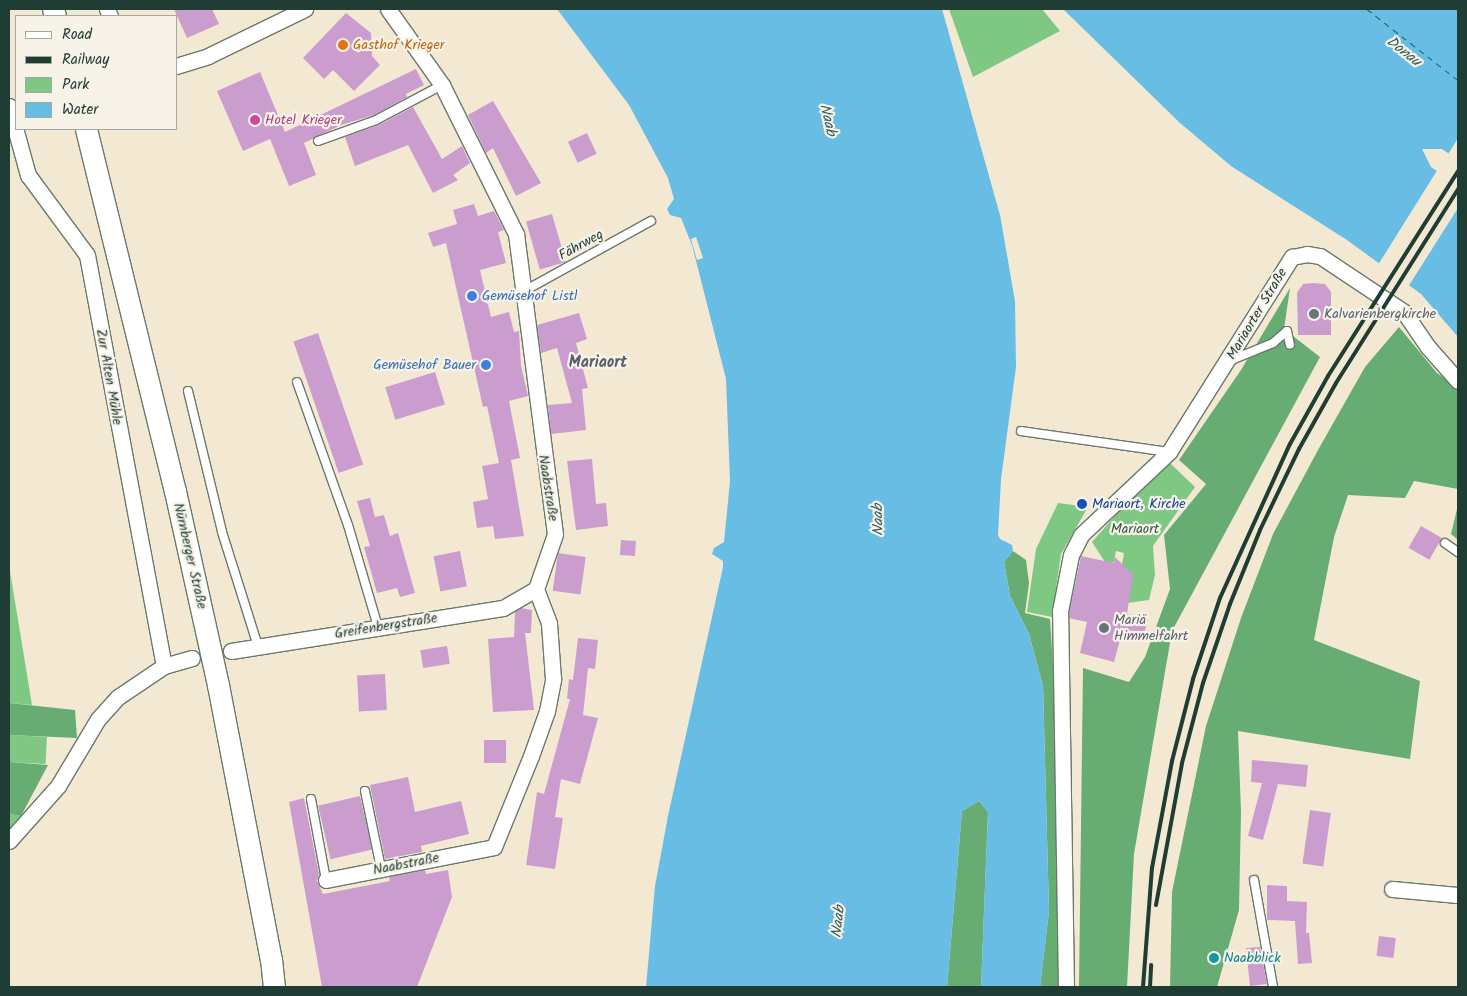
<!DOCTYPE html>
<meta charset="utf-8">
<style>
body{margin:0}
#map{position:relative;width:1467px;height:996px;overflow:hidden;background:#f3e9d3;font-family:Kalam,sans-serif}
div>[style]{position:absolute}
.green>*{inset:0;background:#7fc884;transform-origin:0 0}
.forest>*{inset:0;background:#67ac72}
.water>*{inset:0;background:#68bde4}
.pier>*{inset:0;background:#f3e9d3}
.ferry>*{height:1px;margin-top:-0.5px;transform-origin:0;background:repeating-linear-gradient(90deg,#315d60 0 6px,transparent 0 11px)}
.building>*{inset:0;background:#cb9dcf;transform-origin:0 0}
.roads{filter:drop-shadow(1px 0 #69796c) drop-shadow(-1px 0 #69796c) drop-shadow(0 1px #69796c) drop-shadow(0 -1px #69796c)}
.lane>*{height:8px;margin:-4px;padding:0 4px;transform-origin:4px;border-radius:4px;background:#fff}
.street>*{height:15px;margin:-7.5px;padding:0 7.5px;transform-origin:7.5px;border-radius:7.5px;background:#fff}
.secondary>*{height:21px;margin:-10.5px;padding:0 10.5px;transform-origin:10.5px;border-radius:10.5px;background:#fff}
.rail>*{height:4px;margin:-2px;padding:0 2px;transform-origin:2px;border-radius:2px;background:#1f3d34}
.dots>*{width:14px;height:14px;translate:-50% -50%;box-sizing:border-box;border:2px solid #f7f3e8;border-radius:50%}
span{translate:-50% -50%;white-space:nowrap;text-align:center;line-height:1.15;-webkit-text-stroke:4.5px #f7f3e8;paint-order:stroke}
.food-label{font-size:14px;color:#c56008}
.left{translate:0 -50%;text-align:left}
.hotel-label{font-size:14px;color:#b23c85}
.street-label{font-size:14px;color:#1f3d34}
.shop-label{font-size:14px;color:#366cbe}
.right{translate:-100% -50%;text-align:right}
.worship-label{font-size:14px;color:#5b616d}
.transit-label{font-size:14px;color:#164399}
.park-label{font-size:14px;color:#325944}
.culture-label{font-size:14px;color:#0d838f}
.water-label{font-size:15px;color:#315d60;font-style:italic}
.quarter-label{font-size:16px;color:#5b5f6a;font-weight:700}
.frame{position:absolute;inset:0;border:10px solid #1f3d34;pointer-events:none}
.legend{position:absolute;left:15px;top:15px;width:162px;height:115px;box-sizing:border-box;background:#f7f3e8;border:1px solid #a1aaa0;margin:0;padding:6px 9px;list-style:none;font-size:15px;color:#1f3d34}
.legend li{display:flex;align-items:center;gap:10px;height:25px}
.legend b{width:25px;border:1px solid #a1aaa0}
</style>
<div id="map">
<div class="green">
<div style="clip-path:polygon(949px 9px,1042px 9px,1060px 31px,973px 77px)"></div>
<div style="clip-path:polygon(1170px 463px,1195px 487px,1153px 546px,1155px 575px,1149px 600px,1127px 603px,1122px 564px,1124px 553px,1116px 551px,1114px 562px,1107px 565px,1092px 542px,1129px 500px)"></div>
<div style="clip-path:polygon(1058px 503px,1088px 507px,1061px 554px,1052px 617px,1027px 612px,1036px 549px)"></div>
<div style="clip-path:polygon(9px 565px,32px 705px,9px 703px)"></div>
<div style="left:9px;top:735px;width:38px;height:27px;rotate:3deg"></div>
<div style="clip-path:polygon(9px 814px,21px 816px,9px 832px)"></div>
</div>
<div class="forest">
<div style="clip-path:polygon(1290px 288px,1284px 329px,1320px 357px,1172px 631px,1134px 854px,1127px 987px,1079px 987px,1083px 668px,1129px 682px,1145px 657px,1170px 589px,1164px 535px,1206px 484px,1179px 460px,1241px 370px)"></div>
<div style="clip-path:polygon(1399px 327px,1437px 373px,1458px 387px,1458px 489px,1414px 481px,1405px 498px,1348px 495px,1334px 537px,1314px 640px,1420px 681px,1410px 759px,1238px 731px,1241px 812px,1239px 910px,1217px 987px,1170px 987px,1172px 892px,1206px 726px,1241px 618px,1273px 534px,1318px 450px,1365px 367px)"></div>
<div style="clip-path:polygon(1458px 505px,1458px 540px,1451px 534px)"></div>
<div style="clip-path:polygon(1013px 551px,1026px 560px,1029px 583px,1025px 613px,1050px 619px,1060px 776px,1060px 987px,1040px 987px,1049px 911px,1043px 686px,1029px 634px,1010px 596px,1004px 562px)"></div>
<div style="clip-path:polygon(9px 703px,75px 710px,77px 738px,9px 735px)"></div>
<div style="clip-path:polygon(9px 762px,48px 765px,21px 816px,9px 814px)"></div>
<div style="clip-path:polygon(979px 801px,988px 812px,981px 987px,947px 987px,962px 811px)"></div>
</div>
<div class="water">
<div style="clip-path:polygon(557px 9px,942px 9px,1000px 215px,1015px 301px,1016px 367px,1001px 479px,998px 535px,1000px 539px,1012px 545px,1013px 551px,1004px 562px,1010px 596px,1029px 634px,1043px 686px,1049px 911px,1040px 987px,981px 987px,988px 812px,979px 801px,962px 811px,947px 987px,646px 987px,655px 886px,668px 816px,723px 567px,723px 561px,712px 554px,714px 548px,724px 542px,730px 481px,726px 379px,692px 245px,681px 218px,670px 215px,667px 209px,674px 199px,668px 178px,629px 105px)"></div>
<div style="clip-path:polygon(1063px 9px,1458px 9px,1458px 160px,1442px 149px,1422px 149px,1431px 167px,1458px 185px,1458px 337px,1421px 294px,1347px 240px,1231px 166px,1180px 123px)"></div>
</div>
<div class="pier">
<div style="clip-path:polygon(1458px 138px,1458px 162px,1447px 156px)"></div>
<div style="clip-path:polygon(1438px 169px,1458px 182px,1458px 208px,1408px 287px,1378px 265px)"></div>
<div style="clip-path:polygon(696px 237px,703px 258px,697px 260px,691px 239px)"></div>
</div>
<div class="ferry">
<div style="left:1367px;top:9px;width:115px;rotate:38deg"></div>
</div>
<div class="building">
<div style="clip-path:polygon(174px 9px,212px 9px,219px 24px,187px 38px)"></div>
<div style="clip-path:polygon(346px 13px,371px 33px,372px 56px,380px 65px,354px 91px,333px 70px,324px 79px,303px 58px)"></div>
<div style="clip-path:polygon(416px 69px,424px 85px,406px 94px,407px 97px,374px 115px,341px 125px,304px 143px,316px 175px,289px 186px,270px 139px,243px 151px,217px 91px,260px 72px,285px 132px)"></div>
<div style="clip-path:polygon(493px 101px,541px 183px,516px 196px,493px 148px,486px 153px,468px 115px)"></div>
<div style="clip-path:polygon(413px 107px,442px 159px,462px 146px,470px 163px,453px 175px,458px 180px,433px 193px,408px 145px,355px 166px,345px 137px,379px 125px)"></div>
<div style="left:587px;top:133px;width:23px;height:21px;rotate:65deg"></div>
<div style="clip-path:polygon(474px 204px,478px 216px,494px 211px,504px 230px,498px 232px,506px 263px,480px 270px,491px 317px,509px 312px,514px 332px,519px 331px,521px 366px,528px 396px,509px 401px,520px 458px,511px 460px,524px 536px,495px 539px,493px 526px,477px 528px,473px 502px,488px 499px,482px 466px,499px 463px,487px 406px,483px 407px,446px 243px,433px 247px,428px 233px,457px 224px,453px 210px)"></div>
<div style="left:552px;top:214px;width:50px;height:27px;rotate:74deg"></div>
<div style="clip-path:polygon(1313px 283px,1325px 284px,1331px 292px,1331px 335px,1298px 335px,1297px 293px,1303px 284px)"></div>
<div style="clip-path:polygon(579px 313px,587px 339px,576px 343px,588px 388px,582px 389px,586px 430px,551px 434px,548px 405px,572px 403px,557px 348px,541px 353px,537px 325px)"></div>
<div style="left:318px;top:333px;width:139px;height:26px;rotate:71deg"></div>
<div style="left:435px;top:372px;width:34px;height:52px;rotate:73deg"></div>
<div style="clip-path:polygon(592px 459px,596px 504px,606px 503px,608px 526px,576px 530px,567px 461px)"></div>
<div style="clip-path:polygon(370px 498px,375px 517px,384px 515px,390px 536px,398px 533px,415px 593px,400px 597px,397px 588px,377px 593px,364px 547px,370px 546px,357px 501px)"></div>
<div style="left:1421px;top:526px;width:24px;height:25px;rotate:30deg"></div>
<div style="left:621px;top:540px;width:15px;height:15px;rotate:4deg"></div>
<div style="left:460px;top:551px;width:36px;height:27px;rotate:79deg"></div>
<div style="left:558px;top:553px;width:28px;height:38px;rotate:8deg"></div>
<div style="clip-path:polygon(1081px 556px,1114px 563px,1115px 557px,1133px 575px,1127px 614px,1148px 619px,1144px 634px,1123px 629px,1114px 662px,1080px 653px,1087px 622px,1069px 618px,1069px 612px)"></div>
<div style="clip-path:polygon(521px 608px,532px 610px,531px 633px,525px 633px,534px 710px,493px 712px,488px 639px,514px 637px,515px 612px)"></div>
<div style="clip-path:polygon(578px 638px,598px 640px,595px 669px,588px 668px,583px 715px,598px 718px,580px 784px,561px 779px,555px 817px,563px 818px,555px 869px,526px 865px,537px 792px,544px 794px,570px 699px,567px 699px,569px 679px,573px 680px)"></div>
<div style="left:447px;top:646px;width:18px;height:27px;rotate:81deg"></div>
<div style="left:385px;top:674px;width:36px;height:28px;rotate:87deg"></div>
<div style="left:484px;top:740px;width:22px;height:23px"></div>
<div style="clip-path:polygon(1252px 760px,1308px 765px,1306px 787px,1278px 784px,1263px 840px,1248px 836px,1262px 783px,1251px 782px)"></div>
<div style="clip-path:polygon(408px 777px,415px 812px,461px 801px,469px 834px,421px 846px,422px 852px,385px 859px,370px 785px)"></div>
<div style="left:360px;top:796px;width:55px;height:43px;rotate:77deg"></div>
<div style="clip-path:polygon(304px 798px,319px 874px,317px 881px,323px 894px,390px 881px,389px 877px,425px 870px,426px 874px,448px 870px,452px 897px,417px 987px,322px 987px,289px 802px)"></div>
<div style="left:1310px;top:810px;width:21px;height:54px;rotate:8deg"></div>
<div style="clip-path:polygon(1267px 885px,1287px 886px,1287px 901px,1307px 902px,1306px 933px,1309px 933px,1312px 963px,1298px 964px,1295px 921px,1267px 920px)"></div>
<div style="left:1379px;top:936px;width:17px;height:20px;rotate:7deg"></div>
<div style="clip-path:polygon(1260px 947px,1267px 984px,1250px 986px,1246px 948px)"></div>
</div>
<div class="roads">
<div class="lane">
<div style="left:318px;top:141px;width:62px;rotate:-19.9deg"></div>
<div style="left:376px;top:120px;width:75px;rotate:-27.9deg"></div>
<div style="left:524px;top:291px;width:145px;rotate:-28.9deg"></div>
<div style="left:1229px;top:361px;width:48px;rotate:-22.2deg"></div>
<div style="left:1273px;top:343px;width:18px;rotate:-41deg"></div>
<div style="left:1287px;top:331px;width:14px;rotate:78deg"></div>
<div style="left:297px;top:382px;width:152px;rotate:70.4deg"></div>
<div style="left:348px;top:525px;width:106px;rotate:73.6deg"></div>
<div style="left:188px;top:391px;width:145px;rotate:76.4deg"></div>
<div style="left:222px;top:532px;width:120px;rotate:72.5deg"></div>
<div style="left:1021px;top:431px;width:149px;rotate:8.1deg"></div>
<div style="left:1445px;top:543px;width:16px;rotate:35deg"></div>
<div style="left:365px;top:791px;width:79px;rotate:78.3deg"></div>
<div style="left:311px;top:799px;width:82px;rotate:79.5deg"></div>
<div style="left:1254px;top:880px;width:109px;rotate:79.9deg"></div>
</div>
<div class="street">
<div style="left:107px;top:9px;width:8px;rotate:67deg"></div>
<div style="left:176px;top:66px;width:34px;rotate:-17deg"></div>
<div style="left:208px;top:56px;width:108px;rotate:-25.9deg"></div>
<div style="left:9px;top:106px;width:72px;rotate:74.6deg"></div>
<div style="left:28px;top:175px;width:99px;rotate:53.6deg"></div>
<div style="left:87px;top:255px;width:418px;rotate:79.4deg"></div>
<div style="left:231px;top:651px;width:275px;rotate:-9deg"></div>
<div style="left:503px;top:608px;width:38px;rotate:-30deg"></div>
<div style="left:9px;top:841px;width:74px;rotate:-48.3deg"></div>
<div style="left:58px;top:786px;width:78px;rotate:-59.2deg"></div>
<div style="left:98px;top:719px;width:30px;rotate:-48deg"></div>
<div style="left:118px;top:697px;width:55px;rotate:-34deg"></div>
<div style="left:164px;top:666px;width:29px;rotate:-16deg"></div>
<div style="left:326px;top:880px;width:171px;rotate:-11.1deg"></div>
<div style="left:494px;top:847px;width:98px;rotate:-67.9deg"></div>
<div style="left:531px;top:756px;width:48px;rotate:-70.4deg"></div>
<div style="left:547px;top:711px;width:33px;rotate:-79deg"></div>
<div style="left:553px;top:679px;width:56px;rotate:-94.1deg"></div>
<div style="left:549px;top:623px;width:36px;rotate:-111deg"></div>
<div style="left:536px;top:589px;width:58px;rotate:-70.9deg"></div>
<div style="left:555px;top:534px;width:303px;rotate:-97.4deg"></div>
<div style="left:516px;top:234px;width:166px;rotate:-116.4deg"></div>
<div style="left:442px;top:85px;width:93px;rotate:-125.4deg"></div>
<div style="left:1392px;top:889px;width:66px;rotate:5.2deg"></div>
<div style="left:1066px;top:987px;width:376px;rotate:-90.9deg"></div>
<div style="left:1060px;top:611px;width:57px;rotate:-78.9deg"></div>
<div style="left:1071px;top:555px;width:22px;rotate:-63deg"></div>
<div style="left:1081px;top:535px;width:121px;rotate:-43.3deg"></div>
<div style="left:1169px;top:452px;width:231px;rotate:-57.8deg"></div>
<div style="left:1292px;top:257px;width:15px;rotate:-11deg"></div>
<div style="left:1307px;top:254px;width:13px;rotate:9deg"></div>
<div style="left:1320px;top:256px;width:101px;rotate:33.7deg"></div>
<div style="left:1404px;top:312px;width:42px;rotate:55.6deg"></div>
<div style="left:1428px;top:347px;width:45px;rotate:48.6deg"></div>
</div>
<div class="secondary">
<div style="left:53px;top:9px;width:7px;rotate:74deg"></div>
<div style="left:86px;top:129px;width:373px;rotate:76.2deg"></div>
<div style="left:175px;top:491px;width:199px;rotate:77.5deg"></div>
<div style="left:218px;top:685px;width:279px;rotate:79.1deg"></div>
<div style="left:271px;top:959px;width:28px;rotate:84deg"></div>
</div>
</div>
<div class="rail">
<div style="left:1156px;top:905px;width:144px;rotate:-79.6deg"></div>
<div style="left:1182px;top:763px;width:83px;rotate:-75.3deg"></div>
<div style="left:1203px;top:683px;width:83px;rotate:-71.1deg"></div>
<div style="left:1230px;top:604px;width:80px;rotate:-67.9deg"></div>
<div style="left:1260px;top:530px;width:90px;rotate:-64.3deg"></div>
<div style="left:1299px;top:449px;width:76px;rotate:-60.7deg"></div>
<div style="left:1336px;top:383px;width:229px;rotate:-57.8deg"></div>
<div style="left:1143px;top:987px;width:119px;rotate:-85.7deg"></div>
<div style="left:1152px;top:868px;width:109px;rotate:-79.4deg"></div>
<div style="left:1172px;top:761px;width:85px;rotate:-75.6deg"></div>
<div style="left:1193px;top:679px;width:85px;rotate:-71.6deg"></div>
<div style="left:1220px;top:598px;width:169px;rotate:-65.6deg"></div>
<div style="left:1290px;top:444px;width:78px;rotate:-60.8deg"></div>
<div style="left:1328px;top:376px;width:243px;rotate:-57.6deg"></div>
<div style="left:1150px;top:987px;width:22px;rotate:-87deg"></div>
</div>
<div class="dots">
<div style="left:343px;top:45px;background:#e8710a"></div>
<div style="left:255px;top:120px;background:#d1479c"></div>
<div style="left:472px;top:296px;background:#3f7fe0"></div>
<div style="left:1314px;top:314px;background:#6b7280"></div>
<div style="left:486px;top:365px;background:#3f7fe0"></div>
<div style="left:1082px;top:504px;background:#1a4fb4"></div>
<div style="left:1104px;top:628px;background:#6b7280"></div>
<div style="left:1214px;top:958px;background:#0f9aa8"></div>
</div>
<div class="food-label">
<span class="left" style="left:353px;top:45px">Gasthof Krieger</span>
</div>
<div class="hotel-label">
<span class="left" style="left:265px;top:120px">Hotel Krieger</span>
</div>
<div class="street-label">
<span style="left:581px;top:245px;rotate:-29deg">Fährweg</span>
<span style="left:1257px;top:314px;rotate:-59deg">Mariaorter Straße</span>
<span style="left:109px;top:377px;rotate:80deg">Zur Alten Mühle</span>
<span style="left:548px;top:488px;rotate:81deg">Naabstraße</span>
<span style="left:190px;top:556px;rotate:77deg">Nürnberger Straße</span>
<span style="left:386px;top:626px;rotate:-9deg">Greifenbergstraße</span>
<span style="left:406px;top:864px;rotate:-11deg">Naabstraße</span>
</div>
<div class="shop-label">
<span class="left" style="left:482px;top:296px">Gemüsehof Listl</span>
<span class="right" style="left:476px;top:365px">Gemüsehof Bauer</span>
</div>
<div class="worship-label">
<span class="left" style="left:1324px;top:314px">Kalvarienbergkirche</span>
<span class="left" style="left:1114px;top:628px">Mariä<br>Himmelfahrt</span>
</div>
<div class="transit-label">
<span class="left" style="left:1092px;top:504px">Mariaort, Kirche</span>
</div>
<div class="park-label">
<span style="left:1135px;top:529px">Mariaort</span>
</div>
<div class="culture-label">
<span class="left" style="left:1224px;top:958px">Naabblick</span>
</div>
<div class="water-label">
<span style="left:1403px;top:52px;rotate:38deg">Donau</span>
<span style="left:827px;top:120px;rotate:77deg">Naab</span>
<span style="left:879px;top:520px;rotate:-91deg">Naab</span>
<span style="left:839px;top:922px;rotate:-83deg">Naab</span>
</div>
<div class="quarter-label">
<span style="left:598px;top:363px">Mariaort</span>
</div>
<div class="frame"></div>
<ul class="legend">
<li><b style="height:6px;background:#fff"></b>Road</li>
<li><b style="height:6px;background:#1f3d34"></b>Railway</li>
<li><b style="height:14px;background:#7fc884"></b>Park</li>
<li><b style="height:14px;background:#68bde4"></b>Water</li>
</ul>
</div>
